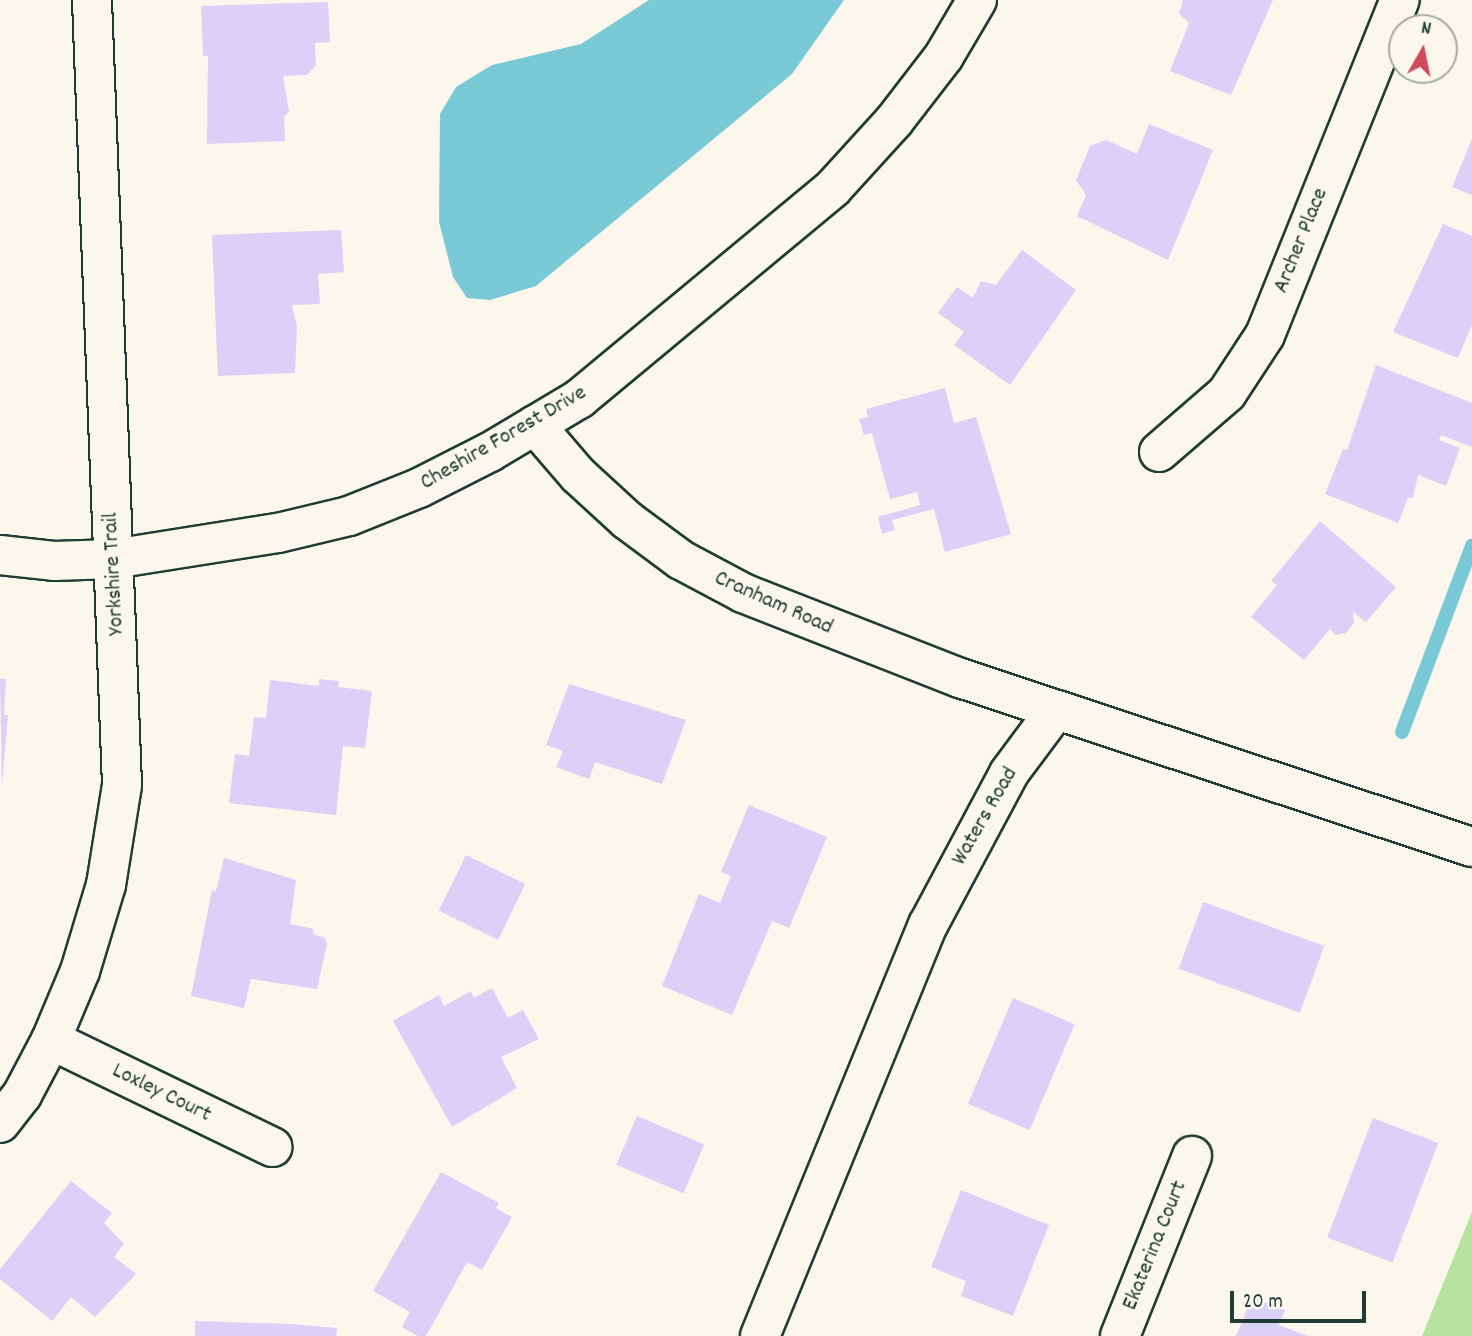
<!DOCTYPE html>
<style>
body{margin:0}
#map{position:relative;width:1472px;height:1336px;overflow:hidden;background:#fbf7ec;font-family:Dekko,sans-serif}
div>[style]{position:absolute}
.green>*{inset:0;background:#b8e29f}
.water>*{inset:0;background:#7ac9d7}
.stream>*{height:14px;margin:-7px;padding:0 7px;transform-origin:7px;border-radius:7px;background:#7ac9d7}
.building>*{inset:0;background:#dbd0f8;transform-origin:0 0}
.roads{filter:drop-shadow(2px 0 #1f3d34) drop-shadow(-2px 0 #1f3d34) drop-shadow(0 2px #1f3d34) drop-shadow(0 -2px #1f3d34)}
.minor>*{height:38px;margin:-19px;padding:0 19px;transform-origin:19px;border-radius:19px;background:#fbf7ec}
span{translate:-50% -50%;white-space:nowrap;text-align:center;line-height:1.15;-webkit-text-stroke:5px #fbf7ec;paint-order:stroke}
.street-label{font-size:23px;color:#1f3d34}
.north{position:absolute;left:1388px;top:14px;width:70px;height:70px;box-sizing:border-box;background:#fbf7ec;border:2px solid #a3ada2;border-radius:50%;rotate:9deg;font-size:19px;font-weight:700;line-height:28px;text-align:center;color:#1f3d34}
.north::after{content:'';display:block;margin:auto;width:24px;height:32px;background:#d1495b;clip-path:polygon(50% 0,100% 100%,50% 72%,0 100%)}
.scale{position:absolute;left:1230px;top:1291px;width:136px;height:32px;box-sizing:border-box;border:4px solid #1f3d34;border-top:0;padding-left:9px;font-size:21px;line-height:24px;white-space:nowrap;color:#1f3d34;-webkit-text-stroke:5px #fbf7ec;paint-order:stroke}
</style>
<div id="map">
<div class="green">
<div style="clip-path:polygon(1472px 1212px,1472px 1336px,1422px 1336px)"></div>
</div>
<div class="water">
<div style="clip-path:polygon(649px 0,844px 0,792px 74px,536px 286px,490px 300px,467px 298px,453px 277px,439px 222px,440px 114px,456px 87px,492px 65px,581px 44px)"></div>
</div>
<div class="stream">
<div style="left:1402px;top:732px;width:199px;rotate:-69.4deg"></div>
</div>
<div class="building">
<div style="clip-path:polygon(1183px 0,1273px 0,1231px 95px,1170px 71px,1189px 23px,1179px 13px)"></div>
<div style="clip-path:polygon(328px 2px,330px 42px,315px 43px,316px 65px,307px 75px,283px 76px,289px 111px,284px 117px,285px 141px,207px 144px,208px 56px,203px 56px,201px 6px)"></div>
<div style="clip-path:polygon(1149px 124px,1213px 150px,1168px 260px,1077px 216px,1086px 195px,1076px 180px,1090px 146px,1106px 140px,1137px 154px)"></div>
<div style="clip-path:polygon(1472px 139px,1472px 195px,1452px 187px)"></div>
<div style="clip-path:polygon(1443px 224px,1472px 236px,1472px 325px,1458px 358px,1393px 332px)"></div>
<div style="clip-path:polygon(341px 230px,344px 272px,318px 274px,320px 304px,292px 305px,297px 327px,295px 373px,218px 376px,212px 235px)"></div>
<div style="clip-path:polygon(1022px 250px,1076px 290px,1010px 385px,954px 345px,964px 332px,938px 313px,957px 287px,973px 298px,981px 281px,996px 285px)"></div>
<div style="clip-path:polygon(1376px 365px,1472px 403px,1472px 447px,1441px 435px,1439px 440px,1460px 448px,1446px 486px,1418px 475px,1413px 498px,1408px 498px,1398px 523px,1325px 494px,1343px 449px,1347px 450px)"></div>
<div style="clip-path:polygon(945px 388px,954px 423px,976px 417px,1011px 534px,945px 552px,934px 509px,892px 520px,895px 530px,882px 534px,878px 517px,920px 505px,917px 492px,890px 499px,872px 433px,864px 435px,859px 419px,868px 417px,866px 409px)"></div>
<div style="clip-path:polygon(1320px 521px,1396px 587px,1366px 622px,1353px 612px,1354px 623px,1346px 633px,1336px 635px,1330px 629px,1304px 660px,1251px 617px,1277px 585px,1271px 581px)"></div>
<div style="clip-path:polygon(0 679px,6px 679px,4px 715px,8px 715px,2px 786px)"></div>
<div style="clip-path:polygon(319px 679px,339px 681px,338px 687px,372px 691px,365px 748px,343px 746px,336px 815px,229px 803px,235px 754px,249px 756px,254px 717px,266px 718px,270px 680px,319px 686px)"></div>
<div style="clip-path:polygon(569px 684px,686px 720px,662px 784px,595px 762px,589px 779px,556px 767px,563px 751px,546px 745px)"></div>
<div style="clip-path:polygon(749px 805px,827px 837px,789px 928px,772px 921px,732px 1015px,662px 986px,699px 894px,720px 903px,731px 876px,721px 872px)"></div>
<div style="left:466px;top:855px;width:66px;height:62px;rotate:26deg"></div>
<div style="clip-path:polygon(224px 858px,296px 880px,290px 924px,314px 929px,313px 934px,325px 938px,327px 944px,317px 989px,251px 979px,244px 1008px,191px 996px,212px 890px,216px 891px)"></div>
<div style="left:1203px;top:902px;width:129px;height:71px;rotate:20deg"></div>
<div style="clip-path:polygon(492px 988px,508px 1018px,523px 1010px,539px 1039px,501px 1057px,517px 1088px,452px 1127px,393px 1021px,439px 995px,444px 1006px,471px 991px,474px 998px)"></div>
<div style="left:1013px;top:998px;width:67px;height:115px;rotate:23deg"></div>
<div style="left:637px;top:1116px;width:73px;height:53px;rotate:23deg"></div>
<div style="left:1373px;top:1118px;width:70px;height:128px;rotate:21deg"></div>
<div style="clip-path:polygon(441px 1172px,499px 1203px,496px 1208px,512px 1217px,482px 1270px,467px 1262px,426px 1336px,418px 1336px,402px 1327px,410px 1312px,373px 1291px)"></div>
<div style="clip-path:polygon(71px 1181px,112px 1213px,104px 1223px,124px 1244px,114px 1257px,136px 1274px,95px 1317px,71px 1297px,52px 1321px,0 1279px,0 1269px)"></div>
<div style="clip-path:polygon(961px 1190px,1049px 1225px,1013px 1316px,961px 1296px,966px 1281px,931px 1267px)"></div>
<div style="clip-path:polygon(1252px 1297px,1285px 1310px,1279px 1325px,1308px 1336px,1236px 1336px)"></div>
<div style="clip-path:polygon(195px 1321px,292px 1324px,337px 1328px,336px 1336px,195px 1336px)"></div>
</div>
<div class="roads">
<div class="minor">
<div style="left:535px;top:425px;width:66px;rotate:49.3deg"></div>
<div style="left:578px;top:475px;width:67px;rotate:42.6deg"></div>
<div style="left:627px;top:520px;width:67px;rotate:36.5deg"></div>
<div style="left:681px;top:560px;width:70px;rotate:28deg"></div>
<div style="left:743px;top:593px;width:233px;rotate:21.4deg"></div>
<div style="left:960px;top:678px;width:539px;rotate:18.27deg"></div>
<div style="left:1159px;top:452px;width:90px;rotate:-40.9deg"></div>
<div style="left:1227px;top:393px;width:69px;rotate:-56.8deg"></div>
<div style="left:1265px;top:335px;width:361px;rotate:-68.1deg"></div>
<div style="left:0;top:555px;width:54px;rotate:6.3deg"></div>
<div style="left:54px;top:561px;width:59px;rotate:-1.9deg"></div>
<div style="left:113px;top:559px;width:167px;rotate:-9deg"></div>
<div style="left:278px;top:533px;width:73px;rotate:-13.5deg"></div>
<div style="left:349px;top:516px;width:75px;rotate:-21.8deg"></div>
<div style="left:419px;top:488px;width:80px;rotate:-26.9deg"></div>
<div style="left:490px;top:452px;width:104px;rotate:-30.8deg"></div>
<div style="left:579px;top:399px;width:330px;rotate:-39.7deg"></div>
<div style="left:833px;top:188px;width:91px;rotate:-47.7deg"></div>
<div style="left:894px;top:121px;width:82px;rotate:-52.4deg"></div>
<div style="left:944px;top:56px;width:65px;rotate:-59.5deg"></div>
<div style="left:51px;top:1040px;width:246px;rotate:25.8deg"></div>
<div style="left:0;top:1123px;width:36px;rotate:-52deg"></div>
<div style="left:22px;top:1095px;width:62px;rotate:-62.2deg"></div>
<div style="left:51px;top:1040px;width:75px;rotate:-67.2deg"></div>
<div style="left:80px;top:971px;width:90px;rotate:-73.2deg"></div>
<div style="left:106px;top:885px;width:101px;rotate:-80.9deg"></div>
<div style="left:122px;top:785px;width:786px;rotate:-92.19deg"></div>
<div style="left:760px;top:1336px;width:444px;rotate:-67.8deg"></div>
<div style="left:928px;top:925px;width:172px;rotate:-61.9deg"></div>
<div style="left:1009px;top:773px;width:79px;rotate:-53.3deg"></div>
<div style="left:1120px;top:1336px;width:194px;rotate:-68.2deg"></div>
</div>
</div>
<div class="street-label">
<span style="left:1302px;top:241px;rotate:-68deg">Archer Place</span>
<span style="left:504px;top:439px;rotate:-30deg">Cheshire Forest Drive</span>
<span style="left:115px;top:574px;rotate:-93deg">Yorkshire Trail</span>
<span style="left:773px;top:604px;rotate:24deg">Cranham Road</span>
<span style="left:986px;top:817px;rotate:-60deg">Waters Road</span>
<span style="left:161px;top:1094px;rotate:26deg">Loxley Court</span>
<span style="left:1156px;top:1246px;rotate:-68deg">Ekaterina Court</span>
</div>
<div class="north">N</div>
<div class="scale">20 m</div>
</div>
